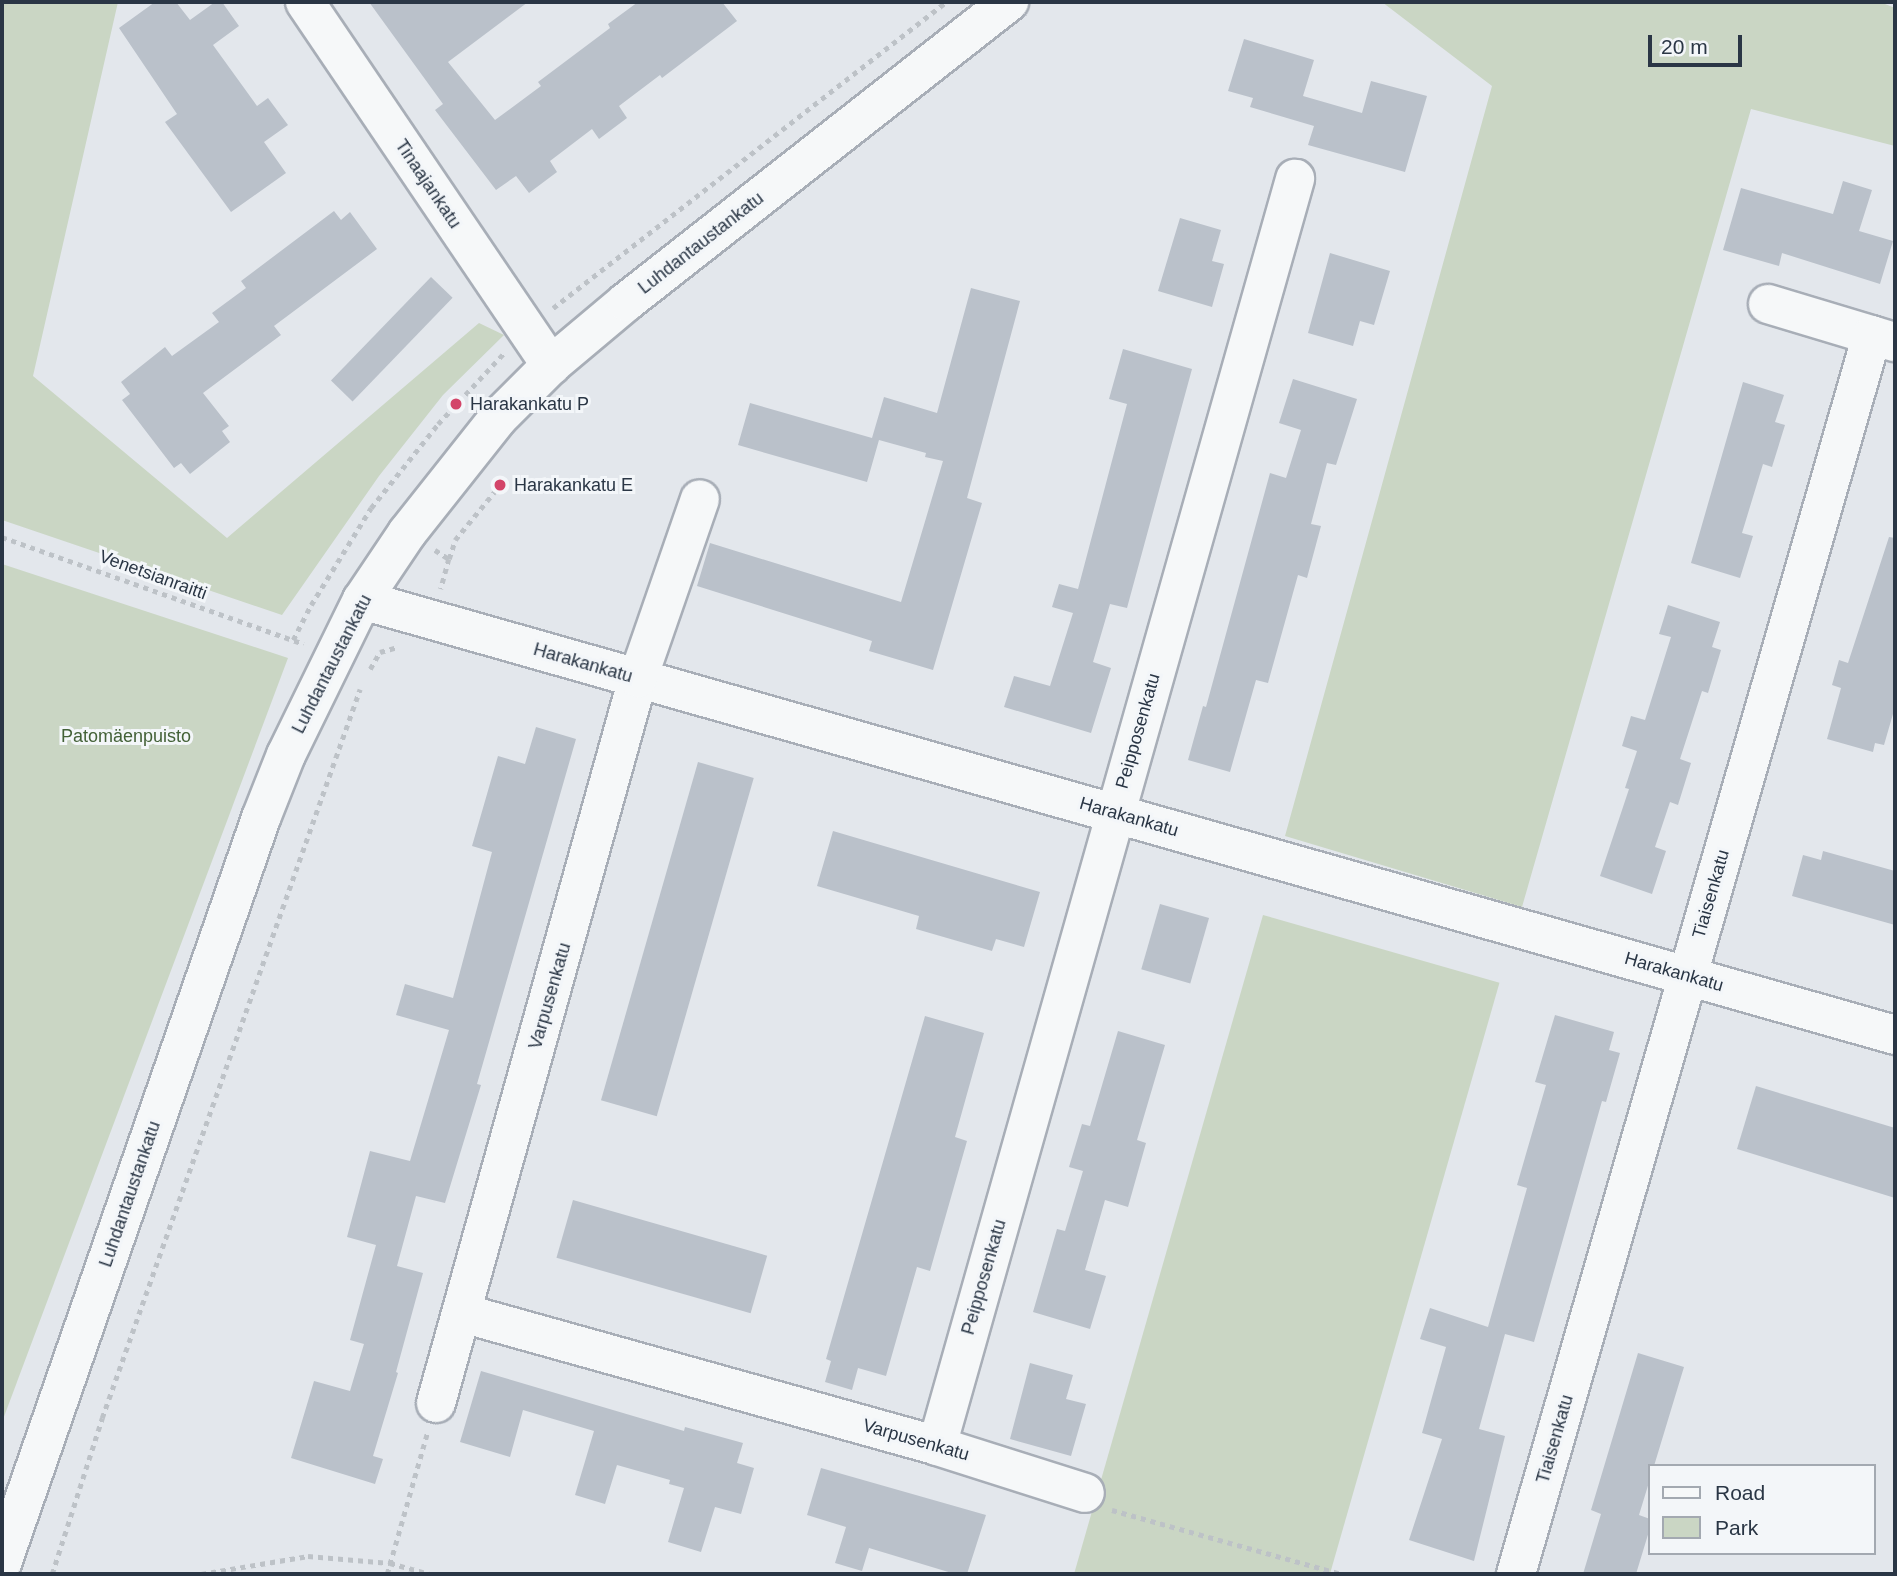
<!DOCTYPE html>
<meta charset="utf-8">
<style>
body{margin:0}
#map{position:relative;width:1897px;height:1576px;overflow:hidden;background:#e3e7ec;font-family:Arial,sans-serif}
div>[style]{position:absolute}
.green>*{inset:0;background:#cad6c4;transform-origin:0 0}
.building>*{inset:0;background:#bac1ca;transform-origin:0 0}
.path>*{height:4.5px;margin-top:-2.25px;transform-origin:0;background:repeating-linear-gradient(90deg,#bdc2c7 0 5px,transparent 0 10px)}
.roads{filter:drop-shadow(2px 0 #a8aeb7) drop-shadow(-2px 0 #a8aeb7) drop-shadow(0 2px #a8aeb7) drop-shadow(0 -2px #a8aeb7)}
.minor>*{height:38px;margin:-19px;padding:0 19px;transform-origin:19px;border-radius:19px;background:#f6f8f9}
.dots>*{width:19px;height:19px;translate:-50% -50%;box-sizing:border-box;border:4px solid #f3f6f9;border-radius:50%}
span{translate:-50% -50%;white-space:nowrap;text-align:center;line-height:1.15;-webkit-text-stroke:6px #f3f6f9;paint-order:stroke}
.street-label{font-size:18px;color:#2a3645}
.poi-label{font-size:18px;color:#2a3645}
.left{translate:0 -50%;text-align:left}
.park-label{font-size:18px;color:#436137}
.frame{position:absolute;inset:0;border:4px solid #2a3645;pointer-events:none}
.legend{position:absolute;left:1648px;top:1464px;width:228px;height:91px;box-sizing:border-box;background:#f3f6f9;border:2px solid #a3a9b1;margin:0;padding:9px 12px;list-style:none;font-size:21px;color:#2a3645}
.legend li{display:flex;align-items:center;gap:14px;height:35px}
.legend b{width:35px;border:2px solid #a3a9b1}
.scale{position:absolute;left:1648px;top:35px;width:94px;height:32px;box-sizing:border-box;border:4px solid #2a3645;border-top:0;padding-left:9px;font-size:21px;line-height:24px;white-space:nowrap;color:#2a3645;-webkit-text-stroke:5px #f3f6f9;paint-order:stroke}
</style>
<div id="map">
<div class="green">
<div style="clip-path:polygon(2px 2px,118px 2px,33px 376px,227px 538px,479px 323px,504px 335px,443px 395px,379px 476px,282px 615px,2px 520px)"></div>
<div style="clip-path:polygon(1382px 2px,1880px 2px,1895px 8px,1895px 146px,1751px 109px,1522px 907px,1285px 836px,1492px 86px)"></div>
<div style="clip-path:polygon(2px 564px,288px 658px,2px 1422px)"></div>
<div style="left:1263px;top:915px;width:246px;height:684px;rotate:16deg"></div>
</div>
<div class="building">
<div style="clip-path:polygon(155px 2px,176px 2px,190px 20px,215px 2px,222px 2px,239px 26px,213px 45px,257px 106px,268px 98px,288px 125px,264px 142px,286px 173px,231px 212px,165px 122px,177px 114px,119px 28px)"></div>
<div style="clip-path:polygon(369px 2px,528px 2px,448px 62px,495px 120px,541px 86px,538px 82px,610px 28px,608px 24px,638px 2px,722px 2px,737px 21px,662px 78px,660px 75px,619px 106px,627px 118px,599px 139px,592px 129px,550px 161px,557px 172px,529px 193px,516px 176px,496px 190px,435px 110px,443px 104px)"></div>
<div style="clip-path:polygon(1244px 39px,1314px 60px,1303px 96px,1362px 113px,1371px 81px,1427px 96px,1405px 172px,1308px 145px,1314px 126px,1250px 107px,1253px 98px,1228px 91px)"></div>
<div style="clip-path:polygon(1843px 181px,1872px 190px,1859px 231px,1893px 241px,1880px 284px,1782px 253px,1779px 266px,1723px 250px,1741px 188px,1833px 214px)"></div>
<div style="clip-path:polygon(334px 211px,341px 220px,350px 212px,377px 249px,274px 326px,281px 335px,203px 393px,229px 426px,222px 431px,230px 442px,190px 474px,181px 463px,174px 468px,122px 400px,130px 394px,121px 382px,165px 347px,172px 356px,219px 322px,212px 313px,246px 288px,241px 281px)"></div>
<div style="clip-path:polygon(1180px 218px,1221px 230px,1212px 261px,1224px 264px,1212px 307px,1158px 291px)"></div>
<div style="clip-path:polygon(1330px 253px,1390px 271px,1374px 325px,1360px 321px,1353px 346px,1308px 333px)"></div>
<div style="left:431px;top:277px;width:30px;height:144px;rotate:44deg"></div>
<div style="clip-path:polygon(971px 288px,1020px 301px,967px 498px,982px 503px,933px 670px,869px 651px,872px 641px,697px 586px,710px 543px,901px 602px,943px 461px,925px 457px,926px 453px,879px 440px,867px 482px,738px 445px,750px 403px,872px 438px,884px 397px,937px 413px)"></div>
<div style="clip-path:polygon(1123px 349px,1192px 369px,1127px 608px,1110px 604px,1093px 662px,1111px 668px,1091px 733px,1004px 707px,1014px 676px,1050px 686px,1073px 613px,1052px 607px,1059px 584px,1078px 589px,1127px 404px,1109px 399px)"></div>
<div style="clip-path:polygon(1293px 379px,1357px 399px,1336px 465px,1327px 463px,1311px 524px,1321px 526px,1307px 578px,1298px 575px,1268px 683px,1256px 680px,1230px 772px,1188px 760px,1203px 706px,1206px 707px,1270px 473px,1286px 478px,1301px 430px,1279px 423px)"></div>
<div style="clip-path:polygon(1743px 382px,1784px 395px,1775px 422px,1785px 425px,1772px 467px,1763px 464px,1742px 533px,1753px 536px,1740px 578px,1691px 563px)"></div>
<div style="clip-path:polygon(1889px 537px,1895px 538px,1895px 707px,1884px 745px,1875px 743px,1873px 752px,1827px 739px,1841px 688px,1832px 685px,1839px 660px,1848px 663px)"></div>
<div style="clip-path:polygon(1668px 605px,1720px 622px,1712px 647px,1721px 650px,1708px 693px,1702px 691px,1680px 759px,1691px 763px,1678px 805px,1670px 802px,1655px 847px,1666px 851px,1652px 894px,1600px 876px,1629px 789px,1625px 788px,1637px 751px,1622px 746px,1631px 716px,1645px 720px,1671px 637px,1659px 634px)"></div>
<div style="clip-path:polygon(536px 727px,576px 739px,477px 1084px,481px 1085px,445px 1203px,416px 1196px,397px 1266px,423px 1273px,396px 1372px,398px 1373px,373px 1456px,383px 1459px,375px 1484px,291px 1458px,314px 1381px,350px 1391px,364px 1344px,350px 1340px,376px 1245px,347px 1237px,370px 1151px,410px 1161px,449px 1030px,396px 1015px,405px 984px,453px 998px,492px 852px,472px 846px,498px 756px,525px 764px)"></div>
<div style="left:698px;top:762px;width:58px;height:352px;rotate:16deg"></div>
<div style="clip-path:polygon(833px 831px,1040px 892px,1024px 947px,996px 939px,992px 951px,916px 929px,919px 916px,817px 886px)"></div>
<div style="clip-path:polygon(1823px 851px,1895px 871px,1895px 925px,1792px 896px,1803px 855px,1821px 860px)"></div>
<div style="left:1160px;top:904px;width:51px;height:68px;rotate:16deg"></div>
<div style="clip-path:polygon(1555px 1015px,1614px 1032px,1609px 1050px,1620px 1053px,1606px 1102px,1602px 1101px,1534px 1342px,1505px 1334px,1479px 1429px,1505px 1436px,1474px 1561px,1409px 1540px,1442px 1439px,1422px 1433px,1446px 1347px,1420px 1339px,1430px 1308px,1488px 1327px,1527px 1188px,1517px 1185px,1546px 1085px,1535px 1082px)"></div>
<div style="clip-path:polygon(925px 1016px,984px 1033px,955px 1137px,967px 1141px,930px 1271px,917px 1267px,886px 1376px,858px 1368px,852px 1390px,825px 1382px,831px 1361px,826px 1359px)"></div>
<div style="clip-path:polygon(1118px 1031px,1165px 1045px,1137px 1140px,1146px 1143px,1128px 1207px,1105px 1200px,1085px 1270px,1106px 1276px,1090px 1329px,1033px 1312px,1057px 1229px,1065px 1231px,1083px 1171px,1069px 1167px,1082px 1124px,1090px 1126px)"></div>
<div style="clip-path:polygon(1756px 1086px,1895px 1128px,1895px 1198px,1737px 1149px)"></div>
<div style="left:573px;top:1200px;width:202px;height:60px;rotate:16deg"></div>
<div style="clip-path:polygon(1638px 1353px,1684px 1367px,1654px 1466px,1650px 1466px,1650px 1479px,1639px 1515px,1650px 1519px,1650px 1528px,1636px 1574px,1583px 1574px,1601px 1514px,1591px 1510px)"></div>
<div style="clip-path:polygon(1030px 1363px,1073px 1375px,1066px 1399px,1086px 1404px,1071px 1456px,1010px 1439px)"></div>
<div style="clip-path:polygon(481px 1371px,684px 1431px,685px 1427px,743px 1443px,737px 1463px,754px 1468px,741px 1514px,715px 1507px,701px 1552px,668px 1542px,684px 1488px,669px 1484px,670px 1480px,617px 1465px,605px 1504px,575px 1495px,594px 1431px,523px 1410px,510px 1457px,460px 1442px)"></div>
<div style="clip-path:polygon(821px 1468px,986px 1515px,967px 1574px,955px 1574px,869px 1548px,862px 1571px,835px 1563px,846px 1527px,807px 1515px)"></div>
</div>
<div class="path">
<div style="left:553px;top:308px;width:498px;rotate:-37.9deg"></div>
<div style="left:2px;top:537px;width:320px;rotate:19.5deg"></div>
<div style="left:435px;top:550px;width:17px;rotate:33deg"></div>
<div style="left:449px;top:559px;width:31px;rotate:105deg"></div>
<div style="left:449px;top:559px;width:20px;rotate:-72deg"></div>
<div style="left:455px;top:540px;width:71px;rotate:-50.7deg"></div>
<div style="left:293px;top:640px;width:39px;rotate:-63deg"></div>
<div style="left:311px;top:605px;width:114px;rotate:-58.3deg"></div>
<div style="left:371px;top:508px;width:107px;rotate:-51.4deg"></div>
<div style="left:438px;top:424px;width:96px;rotate:-47.1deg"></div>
<div style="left:370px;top:669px;width:20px;rotate:-60deg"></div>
<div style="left:380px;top:652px;width:18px;rotate:-16deg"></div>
<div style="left:1112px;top:1510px;width:238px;rotate:15.6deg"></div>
<div style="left:52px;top:1574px;width:164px;rotate:-72.2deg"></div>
<div style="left:102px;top:1418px;width:773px;rotate:-70.51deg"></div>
<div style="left:201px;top:1574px;width:109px;rotate:-9.5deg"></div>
<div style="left:308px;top:1556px;width:82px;rotate:4.9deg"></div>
<div style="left:390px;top:1563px;width:41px;rotate:15.4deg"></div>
<div style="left:387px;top:1574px;width:146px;rotate:-74.1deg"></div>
</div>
<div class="roads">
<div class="minor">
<div style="left:305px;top:2px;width:439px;rotate:55.9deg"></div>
<div style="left:1768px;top:304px;width:133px;rotate:16.7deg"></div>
<div style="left:362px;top:600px;width:1594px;rotate:15.84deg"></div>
<div style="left:462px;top:1313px;width:493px;rotate:15.6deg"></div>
<div style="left:937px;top:1446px;width:155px;rotate:17.6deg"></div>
<div style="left:436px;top:1403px;width:753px;rotate:-74.43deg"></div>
<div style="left:638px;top:678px;width:189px;rotate:-70.9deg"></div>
<div style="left:937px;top:1446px;width:1317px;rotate:-74.22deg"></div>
<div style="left:2px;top:1563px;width:789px;rotate:-70.83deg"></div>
<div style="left:261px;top:818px;width:68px;rotate:-68.4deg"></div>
<div style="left:286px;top:755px;width:173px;rotate:-63.9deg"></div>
<div style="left:362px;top:600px;width:81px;rotate:-56.1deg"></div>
<div style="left:407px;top:533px;width:147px;rotate:-51.6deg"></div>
<div style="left:498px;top:418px;width:75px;rotate:-45deg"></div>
<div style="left:551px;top:365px;width:98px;rotate:-40deg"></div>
<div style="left:626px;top:302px;width:487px;rotate:-38.1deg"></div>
<div style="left:1516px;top:1574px;width:1289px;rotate:-73.97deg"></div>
</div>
</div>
<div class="dots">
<div style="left:456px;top:404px;background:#d34569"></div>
<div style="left:500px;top:485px;background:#d34569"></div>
</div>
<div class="street-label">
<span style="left:428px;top:184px;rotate:56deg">Tinaajankatu</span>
<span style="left:701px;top:243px;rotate:-38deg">Luhdantaustankatu</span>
<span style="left:153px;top:575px;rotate:20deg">Venetsianraitti</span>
<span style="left:583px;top:663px;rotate:16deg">Harakankatu</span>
<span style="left:332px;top:664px;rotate:-63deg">Luhdantaustankatu</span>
<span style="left:1138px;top:731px;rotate:-74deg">Peipposenkatu</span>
<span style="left:1129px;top:817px;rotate:16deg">Harakankatu</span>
<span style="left:1711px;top:894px;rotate:-74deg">Tiaisenkatu</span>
<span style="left:1674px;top:972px;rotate:16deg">Harakankatu</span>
<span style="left:550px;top:996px;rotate:-74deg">Varpusenkatu</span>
<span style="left:130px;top:1194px;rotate:-71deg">Luhdantaustankatu</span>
<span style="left:984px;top:1277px;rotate:-74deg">Peipposenkatu</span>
<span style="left:1555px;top:1439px;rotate:-74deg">Tiaisenkatu</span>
<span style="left:916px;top:1440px;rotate:16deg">Varpusenkatu</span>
</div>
<div class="poi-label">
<span class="left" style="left:470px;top:404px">Harakankatu P</span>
<span class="left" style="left:514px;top:485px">Harakankatu E</span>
</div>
<div class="park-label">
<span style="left:126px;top:736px">Patomäenpuisto</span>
</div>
<div class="frame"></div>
<ul class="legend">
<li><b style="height:9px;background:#f6f8f9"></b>Road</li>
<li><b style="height:19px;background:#cad6c4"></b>Park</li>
</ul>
<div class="scale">20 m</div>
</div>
